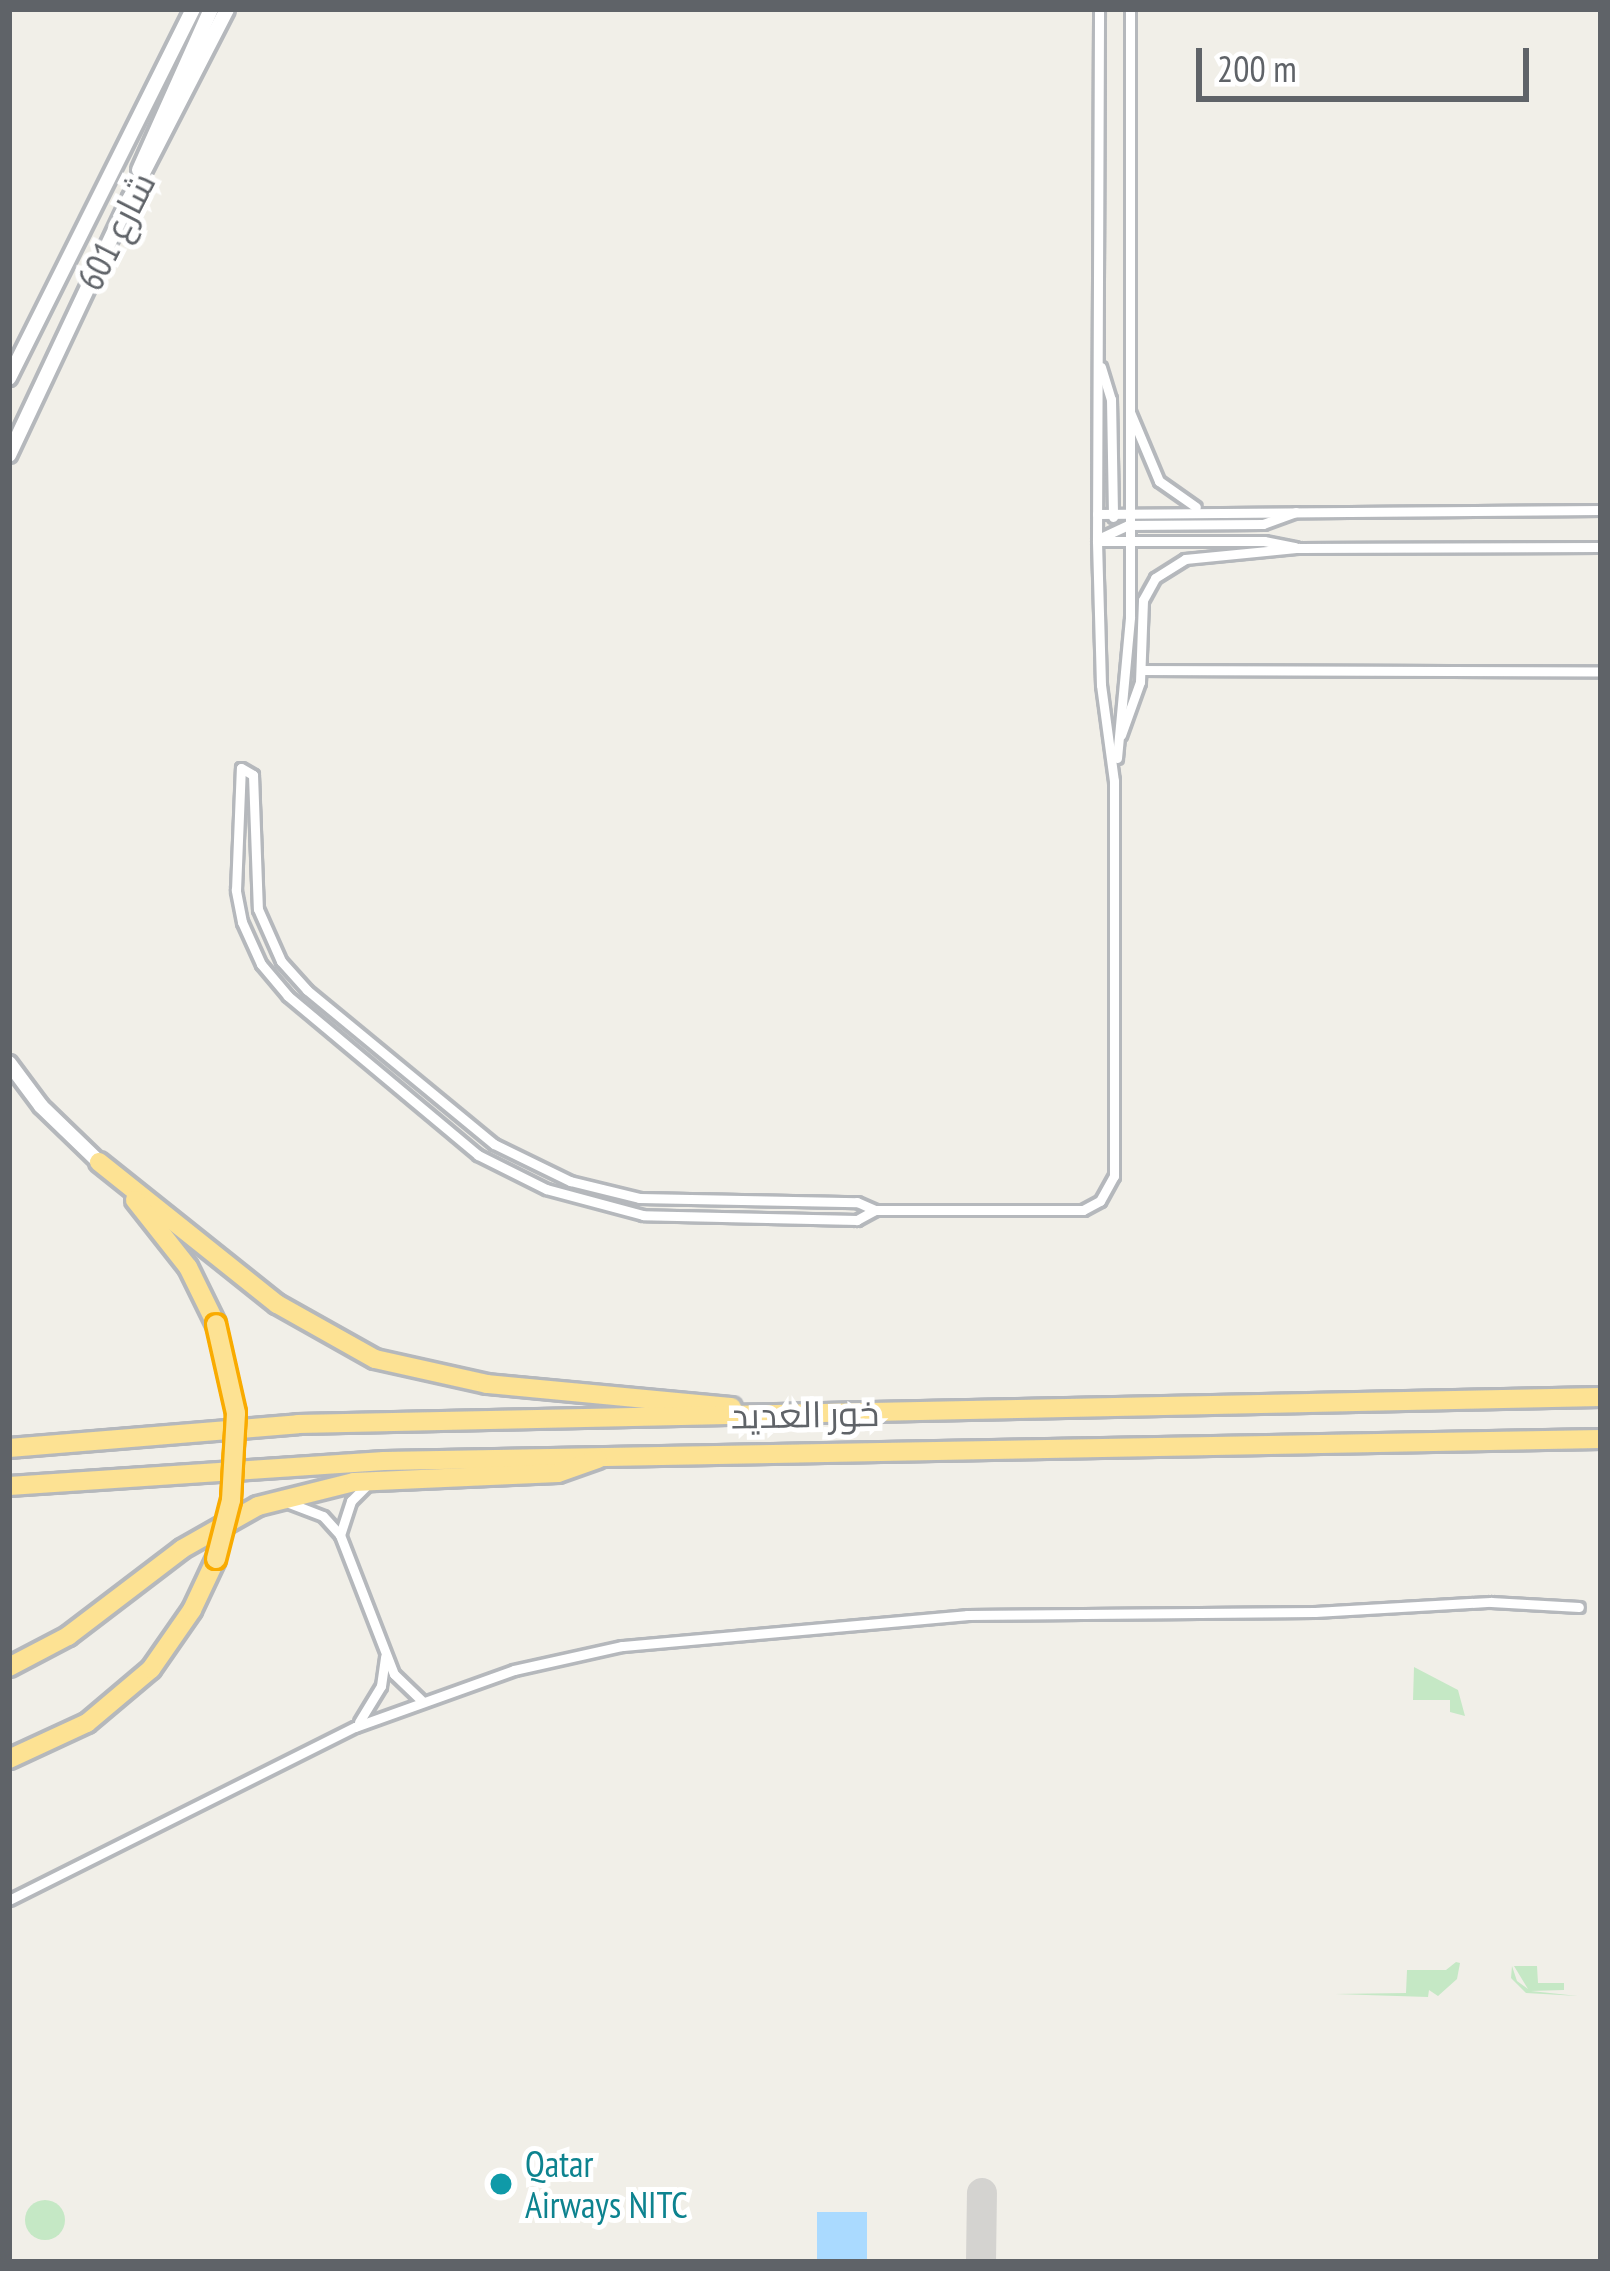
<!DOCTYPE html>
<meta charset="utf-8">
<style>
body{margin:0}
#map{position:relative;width:1610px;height:2271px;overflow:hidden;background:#f1efe8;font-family:"PT Sans Narrow",Cairo,sans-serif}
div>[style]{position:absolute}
.green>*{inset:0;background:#c5e8c5}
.round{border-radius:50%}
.water>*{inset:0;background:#aadaff;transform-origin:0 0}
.taxiway>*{height:30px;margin:-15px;padding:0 15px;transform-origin:15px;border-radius:15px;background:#d4d3d0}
.roads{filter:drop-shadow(3px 0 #b5b8bc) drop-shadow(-3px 0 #b5b8bc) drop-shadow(0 3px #b5b8bc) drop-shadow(0 -3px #b5b8bc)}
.street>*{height:9px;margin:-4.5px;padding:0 4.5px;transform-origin:4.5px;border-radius:4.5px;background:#fff}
.secondary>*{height:14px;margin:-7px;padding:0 7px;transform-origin:7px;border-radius:7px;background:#fff}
.highway>*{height:18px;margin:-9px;padding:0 9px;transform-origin:9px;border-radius:9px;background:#fde293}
.bridges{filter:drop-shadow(3px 0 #f9ab00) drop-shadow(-3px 0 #f9ab00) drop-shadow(0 3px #f9ab00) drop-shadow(0 -3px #f9ab00)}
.highway-bridge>*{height:18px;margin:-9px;padding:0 9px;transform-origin:9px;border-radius:9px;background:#fde293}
.dots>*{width:33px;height:33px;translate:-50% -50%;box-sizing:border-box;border:6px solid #fff;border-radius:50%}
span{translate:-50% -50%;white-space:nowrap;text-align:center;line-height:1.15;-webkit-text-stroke:10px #fff;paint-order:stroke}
.street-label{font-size:36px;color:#5f6368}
.culture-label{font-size:36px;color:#0d838f}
.left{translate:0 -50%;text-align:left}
.frame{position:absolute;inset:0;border:12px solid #5f6368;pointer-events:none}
.scale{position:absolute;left:1196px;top:48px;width:333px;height:54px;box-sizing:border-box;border:6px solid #5f6368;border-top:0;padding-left:15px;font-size:36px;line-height:42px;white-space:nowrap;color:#5f6368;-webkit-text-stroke:9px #fff;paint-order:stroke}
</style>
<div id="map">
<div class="green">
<div style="clip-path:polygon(1414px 1667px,1458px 1690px,1465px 1716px,1450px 1712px,1450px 1700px,1413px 1700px)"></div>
<div style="clip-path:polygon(1456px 1962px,1460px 1963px,1457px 1979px,1438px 1996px,1429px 1990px,1428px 1997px,1335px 1994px,1406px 1993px,1407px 1970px,1446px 1970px)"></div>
<div style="clip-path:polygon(1512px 1966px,1517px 1981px,1528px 1989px,1514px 1966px,1537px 1966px,1538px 1983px,1564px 1983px,1564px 1990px,1531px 1991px,1578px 1996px,1526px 1993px,1511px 1978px)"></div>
<div class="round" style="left:25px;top:2200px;width:40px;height:40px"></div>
</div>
<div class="water">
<div style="left:817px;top:2212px;width:50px;height:50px"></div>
</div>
<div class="taxiway">
<div style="left:981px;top:2262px;width:69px;rotate:-89.2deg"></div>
</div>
<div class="roads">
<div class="street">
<div style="left:1101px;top:367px;width:34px;rotate:73deg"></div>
<div style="left:1111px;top:399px;width:118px;rotate:89deg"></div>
<div style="left:1130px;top:412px;width:75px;rotate:67.2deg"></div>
<div style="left:1159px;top:481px;width:45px;rotate:35.1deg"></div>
<div style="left:1097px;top:514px;width:504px;rotate:-0.45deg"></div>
<div style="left:1098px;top:539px;width:33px;rotate:-25deg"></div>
<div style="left:1128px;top:525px;width:135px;rotate:-0.4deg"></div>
<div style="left:1263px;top:524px;width:35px;rotate:-20deg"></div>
<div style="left:1097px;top:541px;width:167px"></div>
<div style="left:1264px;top:541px;width:32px;rotate:11deg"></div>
<div style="left:1142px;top:670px;width:459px;rotate:0.2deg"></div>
<div style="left:1121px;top:735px;width:56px;rotate:-70.3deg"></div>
<div style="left:1140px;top:682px;width:82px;rotate:-87.9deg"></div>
<div style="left:1143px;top:600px;width:25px;rotate:-61deg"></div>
<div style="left:1155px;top:578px;width:36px;rotate:-32deg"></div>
<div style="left:1185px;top:559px;width:114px;rotate:-5.6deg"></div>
<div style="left:1298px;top:548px;width:303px;rotate:-0.2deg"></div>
<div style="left:1117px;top:758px;width:142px;rotate:-84.7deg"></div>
<div style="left:1130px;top:617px;width:608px;rotate:-90deg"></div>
<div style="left:241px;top:768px;width:14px;rotate:30deg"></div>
<div style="left:253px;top:775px;width:134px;rotate:87.9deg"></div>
<div style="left:258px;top:909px;width:57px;rotate:66.1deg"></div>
<div style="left:281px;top:961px;width:39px;rotate:48deg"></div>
<div style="left:307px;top:990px;width:242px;rotate:39.5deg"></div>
<div style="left:494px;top:1144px;width:85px;rotate:26deg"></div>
<div style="left:570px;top:1181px;width:71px;rotate:13.8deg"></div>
<div style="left:639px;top:1198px;width:218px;rotate:1.1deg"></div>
<div style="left:857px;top:1202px;width:20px;rotate:24deg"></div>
<div style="left:875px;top:1210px;width:21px;rotate:151deg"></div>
<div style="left:857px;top:1220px;width:214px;rotate:-178.7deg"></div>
<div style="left:643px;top:1215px;width:100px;rotate:-165deg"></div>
<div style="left:546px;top:1189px;width:76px;rotate:-153.4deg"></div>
<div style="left:478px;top:1155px;width:248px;rotate:-140.1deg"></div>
<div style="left:288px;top:996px;width:42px;rotate:-130.2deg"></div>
<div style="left:261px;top:964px;width:46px;rotate:-114.3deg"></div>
<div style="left:242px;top:922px;width:33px;rotate:-101deg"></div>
<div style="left:236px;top:890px;width:122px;rotate:-87.7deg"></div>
<div style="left:875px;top:1210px;width:208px"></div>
<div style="left:1083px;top:1210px;width:19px;rotate:-28deg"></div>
<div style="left:1100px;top:1201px;width:29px;rotate:-61deg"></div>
<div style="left:1114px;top:1176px;width:395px;rotate:-90deg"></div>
<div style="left:1114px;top:781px;width:97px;rotate:-97.7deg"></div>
<div style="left:1101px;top:685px;width:144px;rotate:-91.6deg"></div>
<div style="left:1097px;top:541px;width:532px;rotate:-89.78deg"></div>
<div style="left:289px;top:1503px;width:36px;rotate:21deg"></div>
<div style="left:323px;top:1516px;width:25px;rotate:48deg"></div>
<div style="left:340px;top:1535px;width:149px;rotate:68.8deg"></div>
<div style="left:394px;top:1674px;width:39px;rotate:44deg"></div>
<div style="left:340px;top:1535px;width:36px;rotate:-72deg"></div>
<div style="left:351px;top:1501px;width:24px;rotate:-45deg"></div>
<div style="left:359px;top:1722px;width:42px;rotate:-58.6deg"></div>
<div style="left:381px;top:1686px;width:30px;rotate:-82deg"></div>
<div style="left:9px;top:1900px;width:387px;rotate:-26.6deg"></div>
<div style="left:355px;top:1727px;width:169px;rotate:-19.7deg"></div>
<div style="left:514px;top:1670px;width:111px;rotate:-12.5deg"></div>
<div style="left:622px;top:1646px;width:346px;rotate:-5.1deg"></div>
<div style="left:967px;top:1615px;width:348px;rotate:-0.5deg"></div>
<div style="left:1315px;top:1612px;width:176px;rotate:-3.3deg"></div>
<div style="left:1491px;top:1602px;width:88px;rotate:3.3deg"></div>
</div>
<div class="secondary">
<div style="left:139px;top:170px;width:176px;rotate:-65.9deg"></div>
<div style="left:9px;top:378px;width:412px;rotate:-63.5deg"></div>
<div style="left:9px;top:455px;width:284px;rotate:-64.8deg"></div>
<div style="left:130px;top:198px;width:212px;rotate:-62.8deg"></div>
<div style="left:9px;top:1063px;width:54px;rotate:53.3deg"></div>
<div style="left:41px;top:1106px;width:81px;rotate:44deg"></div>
</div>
<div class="highway">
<div style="left:99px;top:1162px;width:228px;rotate:38.6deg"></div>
<div style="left:277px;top:1304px;width:112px;rotate:29.3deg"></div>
<div style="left:375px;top:1359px;width:115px;rotate:12.6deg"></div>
<div style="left:487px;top:1384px;width:246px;rotate:5.4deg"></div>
<div style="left:135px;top:1200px;width:85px;rotate:51.7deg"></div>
<div style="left:188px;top:1267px;width:64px;rotate:63.8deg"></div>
<div style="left:9px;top:1448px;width:290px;rotate:-4.7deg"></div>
<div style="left:298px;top:1424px;width:1303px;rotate:-1.19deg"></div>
<div style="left:9px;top:1486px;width:376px;rotate:-3.8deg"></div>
<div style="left:384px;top:1461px;width:1217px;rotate:-1.04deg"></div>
<div style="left:9px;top:1667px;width:67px;rotate:-27.7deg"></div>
<div style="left:68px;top:1636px;width:143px;rotate:-37.3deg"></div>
<div style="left:182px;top:1549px;width:87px;rotate:-29.5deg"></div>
<div style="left:258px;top:1506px;width:99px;rotate:-14deg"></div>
<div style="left:354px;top:1482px;width:204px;rotate:-2.5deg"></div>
<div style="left:558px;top:1473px;width:42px;rotate:-19.3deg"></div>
<div style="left:9px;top:1759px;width:86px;rotate:-24.8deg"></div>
<div style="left:87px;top:1723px;width:84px;rotate:-40.2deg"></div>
<div style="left:151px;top:1669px;width:72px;rotate:-55.2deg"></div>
<div style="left:192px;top:1610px;width:56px;rotate:-64.8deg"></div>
</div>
</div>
<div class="bridges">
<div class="highway-bridge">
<div style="left:216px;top:1559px;width:61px;rotate:-75.7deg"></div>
<div style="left:231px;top:1500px;width:87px;rotate:-86.7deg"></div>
<div style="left:236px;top:1413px;width:91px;rotate:-102.7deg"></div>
</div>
</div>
<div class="dots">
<div style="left:501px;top:2184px;background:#0f9aa8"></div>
</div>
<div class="street-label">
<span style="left:116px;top:231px;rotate:-63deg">شارع 601</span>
<span style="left:805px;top:1414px;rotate:-1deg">خور العديد</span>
</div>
<div class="culture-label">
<span class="left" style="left:525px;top:2184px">Qatar<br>Airways NITC</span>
</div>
<div class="frame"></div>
<div class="scale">200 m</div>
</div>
